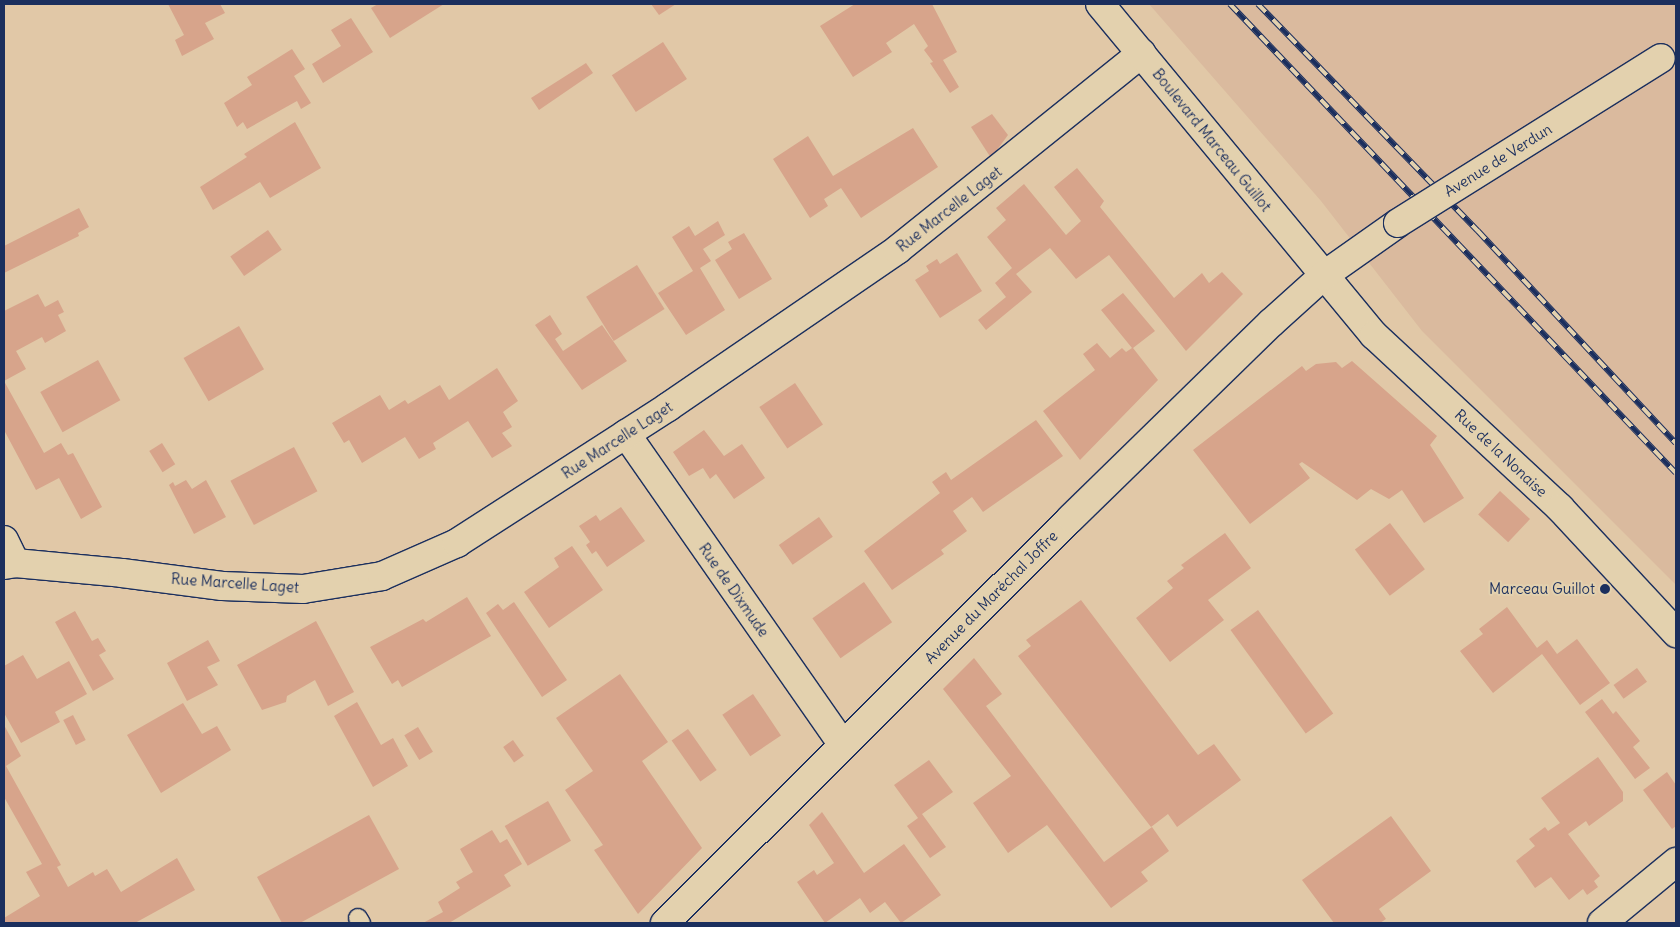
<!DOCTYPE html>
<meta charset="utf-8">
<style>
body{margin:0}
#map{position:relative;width:1680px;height:927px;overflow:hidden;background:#e1c8a7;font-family:Delius,sans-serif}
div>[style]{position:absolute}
.built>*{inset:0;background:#daba9e}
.building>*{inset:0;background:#d7a48b;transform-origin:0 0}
.roads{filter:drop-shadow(1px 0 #1b2f5e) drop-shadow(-1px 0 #1b2f5e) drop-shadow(0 1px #1b2f5e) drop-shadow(0 -1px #1b2f5e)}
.lane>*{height:18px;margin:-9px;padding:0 9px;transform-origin:9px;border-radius:9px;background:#e3d1ae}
.street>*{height:28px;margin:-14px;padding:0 14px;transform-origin:14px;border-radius:14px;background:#e3d1ae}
.secondary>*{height:28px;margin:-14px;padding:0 14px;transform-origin:14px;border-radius:14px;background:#e3d1ae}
.rail>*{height:5.5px;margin-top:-2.75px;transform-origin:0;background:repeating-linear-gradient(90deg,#e3d1ae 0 11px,#1b2f5e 0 22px);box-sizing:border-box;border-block:1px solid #1b2f5e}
.bridges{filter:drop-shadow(1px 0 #1b2f5e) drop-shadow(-1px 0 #1b2f5e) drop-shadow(0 1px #1b2f5e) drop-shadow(0 -1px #1b2f5e)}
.secondary-bridge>*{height:28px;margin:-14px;padding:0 14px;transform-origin:14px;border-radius:14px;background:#e3d1ae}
.dots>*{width:14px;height:14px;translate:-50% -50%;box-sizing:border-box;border:2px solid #e3d1ae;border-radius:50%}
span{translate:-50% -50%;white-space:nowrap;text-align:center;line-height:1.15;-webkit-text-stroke:4px #e3d1ae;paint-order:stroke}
.street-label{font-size:15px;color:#1b2f5e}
.poi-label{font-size:15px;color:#1b2f5e}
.right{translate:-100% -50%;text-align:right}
.frame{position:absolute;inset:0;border:5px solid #1b2f5e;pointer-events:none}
</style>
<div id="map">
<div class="built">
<div style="clip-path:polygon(1149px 4px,1676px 4px,1676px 585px,1422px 331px,1321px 201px)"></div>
</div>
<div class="building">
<div style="clip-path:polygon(168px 4px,220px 4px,225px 13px,205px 23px,214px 39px,182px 56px,175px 40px,184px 35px)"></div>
<div style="clip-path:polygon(378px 4px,444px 4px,390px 38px,371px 8px)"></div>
<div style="clip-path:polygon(651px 4px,676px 4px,659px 15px)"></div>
<div style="clip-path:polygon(855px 4px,932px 4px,957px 52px,943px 60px,959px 87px,950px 93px,930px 63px,933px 62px,924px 50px,928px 46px,914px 24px,886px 43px,892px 52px,853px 77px,820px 26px)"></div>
<div style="clip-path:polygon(351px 18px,373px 52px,323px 83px,312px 64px,341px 46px,331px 30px)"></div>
<div style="left:663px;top:42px;width:44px;height:61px;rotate:57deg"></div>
<div style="clip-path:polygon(292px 49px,305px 69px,294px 76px,311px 103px,301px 109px,297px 101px,247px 129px,243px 122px,237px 127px,224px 103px,252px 85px,247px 77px)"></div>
<div style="clip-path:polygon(586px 63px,593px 73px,539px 110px,531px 98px)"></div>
<div style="clip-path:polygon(992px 114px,1008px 135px,991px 158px,971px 127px)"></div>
<div style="clip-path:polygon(295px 122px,321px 168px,270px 198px,260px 182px,213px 210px,200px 187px,247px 157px,244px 154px)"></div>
<div style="clip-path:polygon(913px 128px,938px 167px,861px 218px,841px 188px,824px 199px,828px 206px,810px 218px,773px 159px,808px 136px,833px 176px)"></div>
<div style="clip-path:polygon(1077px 168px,1104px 201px,1100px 207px,1174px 298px,1202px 273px,1209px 283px,1222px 272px,1243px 294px,1186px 351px,1109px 255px,1076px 279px,1050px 248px,1016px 274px,1032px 292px,986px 330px,978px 320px,1006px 297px,995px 283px,1012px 268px,987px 237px,1006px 220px,996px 208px,1024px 184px,1066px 235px,1081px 221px,1054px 187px)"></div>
<div style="clip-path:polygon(79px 208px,89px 227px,78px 233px,79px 236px,4px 273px,4px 246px)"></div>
<div style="clip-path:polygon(718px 221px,725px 235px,703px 249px,711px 261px,700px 268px,725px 310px,686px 335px,658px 293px,693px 271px,672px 237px,689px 226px,695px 236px)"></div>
<div style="left:268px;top:230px;width:24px;height:46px;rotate:55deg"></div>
<div style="clip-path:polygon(744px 233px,772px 279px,739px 299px,715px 260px,732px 249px,728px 242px)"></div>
<div style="clip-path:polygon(957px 253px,982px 291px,940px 318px,915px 280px,929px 271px,926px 266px,937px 259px,940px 264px)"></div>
<div style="left:637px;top:265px;width:52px;height:60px;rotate:58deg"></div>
<div style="clip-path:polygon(1123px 293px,1155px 331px,1133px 348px,1158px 380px,1080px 460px,1043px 411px,1095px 370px,1083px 354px,1097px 343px,1110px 358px,1122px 348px,1126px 352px,1132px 348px,1101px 310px)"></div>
<div style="clip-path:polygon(38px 294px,45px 307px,58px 300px,64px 312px,58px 315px,66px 331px,45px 343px,42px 337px,16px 351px,26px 369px,4px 381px,44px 453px,61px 443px,68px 455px,73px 453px,102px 507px,81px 519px,59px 478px,36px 490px,4px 430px,4px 311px)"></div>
<div style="clip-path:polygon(550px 315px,562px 334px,555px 339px,563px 351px,602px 325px,627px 361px,582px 390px,535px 325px)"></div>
<div style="left:239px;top:326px;width:50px;height:64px;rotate:60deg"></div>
<div style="left:98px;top:360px;width:46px;height:66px;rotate:61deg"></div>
<div style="clip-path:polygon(1352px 361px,1437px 436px,1430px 445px,1464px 498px,1424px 523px,1402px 490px,1389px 499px,1371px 489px,1357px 500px,1302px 462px,1299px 464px,1310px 478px,1250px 524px,1193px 450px,1302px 366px,1306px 371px,1316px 364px,1336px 362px,1342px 368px)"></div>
<div style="clip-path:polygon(497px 368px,518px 401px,503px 412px,512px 427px,502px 433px,512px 446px,492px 458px,468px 421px,433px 443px,436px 449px,419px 459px,405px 437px,362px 463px,349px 440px,344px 443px,332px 423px,380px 395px,389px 410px,405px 400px,408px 404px,440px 385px,449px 400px)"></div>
<div style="left:795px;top:383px;width:50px;height:43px;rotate:56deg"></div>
<div style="clip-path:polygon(1036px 420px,1063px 456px,983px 512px,972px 497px,953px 511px,967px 531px,941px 550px,944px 554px,892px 590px,864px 551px,940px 493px,932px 482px,946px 472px,951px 480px)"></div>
<div style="clip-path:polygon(704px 430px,724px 456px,742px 444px,765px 478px,734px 499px,716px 474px,710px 479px,703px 468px,689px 476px,673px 452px)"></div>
<div style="left:162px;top:443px;width:25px;height:15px;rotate:58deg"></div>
<div style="left:294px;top:447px;width:50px;height:72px;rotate:62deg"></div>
<div style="clip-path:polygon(186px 480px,192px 489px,206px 480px,226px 517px,194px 534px,169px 485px,173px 482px,175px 486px)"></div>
<div style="left:1500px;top:491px;width:41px;height:32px;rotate:43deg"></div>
<div style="clip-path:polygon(621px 507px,645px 541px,607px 567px,596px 551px,592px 554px,586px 545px,590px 542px,579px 526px,596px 515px,600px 521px)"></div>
<div style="left:819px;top:517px;width:24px;height:49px;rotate:55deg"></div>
<div style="left:1390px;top:523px;width:58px;height:44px;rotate:53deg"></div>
<div style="clip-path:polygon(1225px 533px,1251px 568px,1208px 600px,1224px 620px,1170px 662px,1136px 618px,1173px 588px,1167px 581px,1184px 568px,1181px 565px)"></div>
<div style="clip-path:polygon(572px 546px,603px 590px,549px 628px,524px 592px,559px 567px,554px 558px)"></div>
<div style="left:864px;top:582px;width:49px;height:63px;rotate:55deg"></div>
<div style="clip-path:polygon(467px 597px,491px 636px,402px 687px,398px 680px,392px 684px,370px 647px,423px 619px,426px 622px)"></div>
<div style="clip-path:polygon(1081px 600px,1198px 755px,1214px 744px,1241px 780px,1177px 827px,1168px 814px,1151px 827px,1018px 656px,1031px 646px,1026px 640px)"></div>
<div style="clip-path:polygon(514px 602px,567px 680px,542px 697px,486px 613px,498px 604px,503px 610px)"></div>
<div style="clip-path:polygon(1507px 607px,1537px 648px,1547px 640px,1557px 654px,1577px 639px,1610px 683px,1580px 705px,1542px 654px,1493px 693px,1460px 651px,1483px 634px,1479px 629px)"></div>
<div style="left:1258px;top:610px;width:128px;height:34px;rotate:54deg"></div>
<div style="clip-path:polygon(75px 611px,92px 641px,98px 638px,106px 651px,99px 655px,114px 679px,93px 691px,55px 622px)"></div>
<div style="clip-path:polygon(316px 621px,354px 692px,328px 706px,315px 680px,287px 696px,286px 702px,262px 710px,237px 665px)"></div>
<div style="clip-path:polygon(208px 640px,220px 661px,207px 667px,218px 685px,187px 701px,167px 663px)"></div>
<div style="clip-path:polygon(23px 655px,37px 679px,69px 661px,87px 694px,55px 712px,60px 722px,21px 743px,4px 713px,4px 666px)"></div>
<div style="clip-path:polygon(974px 658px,1002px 694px,986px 706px,1104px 862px,1152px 827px,1169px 851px,1141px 872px,1148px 881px,1111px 908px,1047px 825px,1008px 853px,973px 803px,1011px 776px,943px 689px)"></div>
<div style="left:1637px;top:668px;width:17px;height:29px;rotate:54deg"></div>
<div style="clip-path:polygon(620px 674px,668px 742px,642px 761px,702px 848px,638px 914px,594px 850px,603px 845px,565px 790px,593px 771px,556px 718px)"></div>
<div style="left:753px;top:694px;width:50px;height:37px;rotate:56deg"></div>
<div style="clip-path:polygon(1602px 699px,1613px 714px,1616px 711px,1640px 741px,1633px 747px,1650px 768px,1635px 779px,1585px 712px)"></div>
<div style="clip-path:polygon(357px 702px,381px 745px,393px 738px,408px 766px,373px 787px,334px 716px)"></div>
<div style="clip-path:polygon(183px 703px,202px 734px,217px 726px,231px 750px,161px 793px,127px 735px)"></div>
<div style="left:73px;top:715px;width:28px;height:11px;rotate:63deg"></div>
<div style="clip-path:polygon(4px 725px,21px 756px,6px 766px,61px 865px,57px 867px,68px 887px,93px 872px,95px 876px,107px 869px,121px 892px,177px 858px,195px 890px,135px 923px,4px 923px,4px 918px,40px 896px,26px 872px,42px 864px,4px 797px)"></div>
<div style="left:418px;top:727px;width:29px;height:16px;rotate:59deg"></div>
<div style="left:688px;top:729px;width:50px;height:20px;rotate:55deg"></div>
<div style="left:513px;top:740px;width:19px;height:12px;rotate:55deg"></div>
<div style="clip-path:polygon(1598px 757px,1623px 792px,1623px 801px,1589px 826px,1586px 821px,1568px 834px,1600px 876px,1594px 881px,1598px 887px,1587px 895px,1583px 889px,1569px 900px,1551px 877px,1535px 888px,1516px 861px,1535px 846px,1529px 839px,1545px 827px,1548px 831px,1560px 823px,1541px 798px)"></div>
<div style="clip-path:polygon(929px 760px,953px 792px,922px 814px,946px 847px,930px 858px,907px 826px,918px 818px,894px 785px)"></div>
<div style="clip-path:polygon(1667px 772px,1676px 785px,1676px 826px,1672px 829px,1643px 790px)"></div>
<div style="left:548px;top:801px;width:46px;height:50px;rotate:60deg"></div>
<div style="clip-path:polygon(822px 812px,864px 873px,904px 844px,941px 895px,901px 923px,885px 902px,870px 913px,860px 898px,825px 923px,797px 882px,814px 870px,817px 875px,834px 863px,809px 825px)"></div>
<div style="clip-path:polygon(369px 815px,399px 869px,300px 923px,282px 923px,257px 877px)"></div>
<div style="clip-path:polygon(1391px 816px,1431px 871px,1379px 909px,1386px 919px,1380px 923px,1334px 923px,1302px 880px)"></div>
<div style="clip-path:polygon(492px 830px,500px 843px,507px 839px,522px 864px,504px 875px,511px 886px,449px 923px,423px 923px,443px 912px,438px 902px,460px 888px,456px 882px,473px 872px,460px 849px)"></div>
</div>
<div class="roads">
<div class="lane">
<div style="left:358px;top:918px;width:6px;rotate:59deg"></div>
</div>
<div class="street">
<div style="left:626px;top:434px;width:379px;rotate:55.1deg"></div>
<div style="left:4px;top:540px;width:25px;rotate:64deg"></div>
<div style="left:4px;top:565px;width:11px;rotate:-10deg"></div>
<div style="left:15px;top:563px;width:107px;rotate:5.3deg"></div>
<div style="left:122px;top:573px;width:101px;rotate:7.4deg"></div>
<div style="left:222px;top:586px;width:81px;rotate:2.1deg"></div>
<div style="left:303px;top:589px;width:80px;rotate:-9.3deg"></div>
<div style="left:382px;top:576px;width:82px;rotate:-23.7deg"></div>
<div style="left:457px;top:543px;width:251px;rotate:-32.8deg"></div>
<div style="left:668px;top:407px;width:278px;rotate:-34.4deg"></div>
<div style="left:897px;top:250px;width:314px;rotate:-38.8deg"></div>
<div style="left:1602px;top:923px;width:96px;rotate:-39.5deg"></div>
</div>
<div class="secondary">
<div style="left:1100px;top:4px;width:430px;rotate:50.4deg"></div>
<div style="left:1374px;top:335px;width:254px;rotate:42.9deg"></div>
<div style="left:1560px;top:508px;width:171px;rotate:47.1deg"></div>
<div style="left:665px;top:923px;width:573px;rotate:-44.93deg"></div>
<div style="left:1071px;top:518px;width:279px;rotate:-44.3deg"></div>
<div style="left:1271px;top:323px;width:70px;rotate:-42.1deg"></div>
<div style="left:1323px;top:276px;width:92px;rotate:-35.2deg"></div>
</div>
</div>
<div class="rail">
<div style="left:1230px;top:4px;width:647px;rotate:46.44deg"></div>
<div style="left:1258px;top:4px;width:316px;rotate:45.9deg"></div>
<div style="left:1478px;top:231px;width:290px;rotate:47deg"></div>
</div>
<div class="bridges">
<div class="secondary-bridge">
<div style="left:1398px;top:223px;width:310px;rotate:-32.1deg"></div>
</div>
</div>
<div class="dots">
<div style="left:1605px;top:589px;background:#1b2f5e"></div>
</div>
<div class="street-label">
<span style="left:1212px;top:140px;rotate:51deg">Boulevard Marceau Guillot</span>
<span style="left:1498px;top:160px;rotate:-32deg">Avenue de Verdun</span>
<span style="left:949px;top:209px;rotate:-38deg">Rue Marcelle Laget</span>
<span style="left:617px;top:440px;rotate:-33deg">Rue Marcelle Laget</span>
<span style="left:1501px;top:453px;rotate:43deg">Rue de la Nonaise</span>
<span style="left:235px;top:583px;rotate:4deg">Rue Marcelle Laget</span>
<span style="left:734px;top:590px;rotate:55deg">Rue de Dixmude</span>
<span style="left:991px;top:597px;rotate:-45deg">Avenue du Maréchal Joffre</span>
</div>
<div class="poi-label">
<span class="right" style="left:1595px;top:589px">Marceau Guillot</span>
</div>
<div class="frame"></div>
</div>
